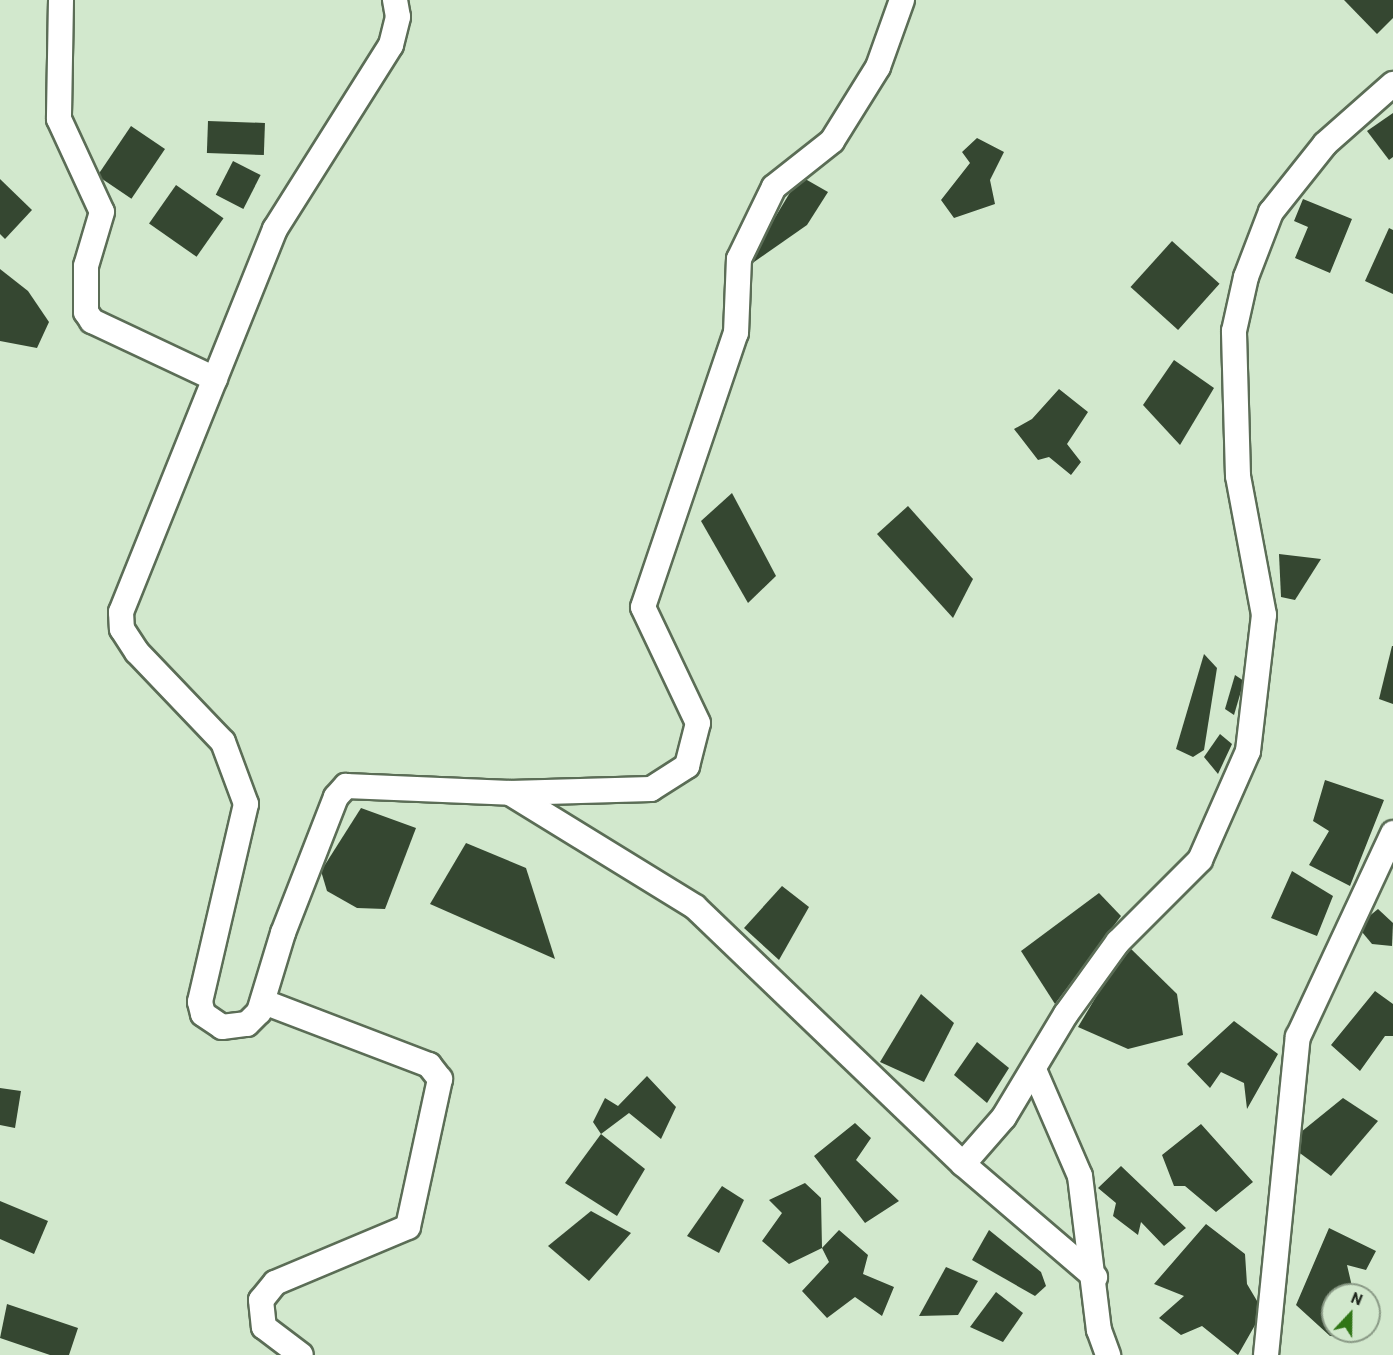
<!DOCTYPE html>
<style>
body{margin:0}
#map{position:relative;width:1393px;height:1355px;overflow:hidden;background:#d2e8cd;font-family:Barlow,sans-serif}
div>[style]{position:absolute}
.building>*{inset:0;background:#354731;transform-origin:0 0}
.roads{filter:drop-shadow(2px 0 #5b6d56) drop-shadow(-2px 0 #5b6d56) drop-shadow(0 2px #5b6d56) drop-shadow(0 -2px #5b6d56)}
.minor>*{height:24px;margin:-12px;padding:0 12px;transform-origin:12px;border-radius:12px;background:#fff}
span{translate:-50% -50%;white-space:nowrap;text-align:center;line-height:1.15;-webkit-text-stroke:6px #d2e8cd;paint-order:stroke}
.north{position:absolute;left:1321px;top:1283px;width:60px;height:60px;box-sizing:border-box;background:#d2e8cd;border:2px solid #8a9a86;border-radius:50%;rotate:22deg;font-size:16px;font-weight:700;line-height:24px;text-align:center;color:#1e261c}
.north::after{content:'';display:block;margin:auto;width:21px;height:27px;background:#307516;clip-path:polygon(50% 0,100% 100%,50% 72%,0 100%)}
</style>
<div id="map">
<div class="building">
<div style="clip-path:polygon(1344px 0,1393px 0,1393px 18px,1377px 34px)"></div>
<div style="clip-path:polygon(1393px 113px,1393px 157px,1389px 160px,1367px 131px)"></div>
<div style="left:208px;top:121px;width:57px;height:32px;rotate:2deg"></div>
<div style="left:131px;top:126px;width:41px;height:60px;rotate:34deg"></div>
<div style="clip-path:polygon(977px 138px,1004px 152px,990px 180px,995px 204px,954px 218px,941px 200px,970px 163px,962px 152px)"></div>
<div style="left:233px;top:161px;width:31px;height:38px;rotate:27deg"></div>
<div style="clip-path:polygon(800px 176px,828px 192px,807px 225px,744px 269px)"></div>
<div style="clip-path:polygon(0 179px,32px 210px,5px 239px,0 234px)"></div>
<div style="left:176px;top:185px;width:58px;height:47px;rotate:35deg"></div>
<div style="clip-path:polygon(1303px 199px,1352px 219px,1330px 273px,1295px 258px,1308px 227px,1294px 221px)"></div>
<div style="clip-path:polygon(1389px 228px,1393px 230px,1393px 294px,1365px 281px)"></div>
<div style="left:1172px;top:241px;width:64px;height:62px;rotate:42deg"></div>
<div style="clip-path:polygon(0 269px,28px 291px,49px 322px,37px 348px,0 341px)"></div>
<div style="clip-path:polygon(1174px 360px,1214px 388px,1180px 445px,1143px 405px)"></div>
<div style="clip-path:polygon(1059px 389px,1088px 412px,1067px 444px,1081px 462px,1071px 475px,1049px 457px,1038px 460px,1014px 429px,1032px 419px)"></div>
<div style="clip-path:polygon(732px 493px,776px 576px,748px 603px,701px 521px)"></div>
<div style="clip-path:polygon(908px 506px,973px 579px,953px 618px,877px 534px)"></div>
<div style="clip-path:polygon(1279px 554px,1321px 559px,1295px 600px,1281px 597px)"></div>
<div style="clip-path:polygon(1392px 646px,1393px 646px,1393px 704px,1379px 699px)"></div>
<div style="clip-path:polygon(1204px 654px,1217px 668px,1204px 750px,1193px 757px,1176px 749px)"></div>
<div style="clip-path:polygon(1235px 675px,1244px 681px,1234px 715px,1225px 709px)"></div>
<div style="clip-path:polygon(1220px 734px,1232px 744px,1218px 774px,1204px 757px)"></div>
<div style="clip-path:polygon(1325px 780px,1384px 800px,1350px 886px,1309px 865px,1329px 831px,1313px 821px)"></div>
<div style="clip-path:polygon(361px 808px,416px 828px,385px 909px,357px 908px,327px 891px,321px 871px)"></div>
<div style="clip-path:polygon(466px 843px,526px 868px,555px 959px,430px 904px)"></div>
<div style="clip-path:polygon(1292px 871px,1333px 896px,1317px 936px,1271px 918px)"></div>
<div style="clip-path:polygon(782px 886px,809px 907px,779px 960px,744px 928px)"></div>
<div style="clip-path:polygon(1099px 893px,1121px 916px,1055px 1004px,1021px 951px)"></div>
<div style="clip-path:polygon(1378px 909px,1393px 923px,1392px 946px,1372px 944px,1357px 926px)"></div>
<div style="clip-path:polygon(1127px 945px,1177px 994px,1183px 1035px,1128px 1049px,1078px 1027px)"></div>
<div style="clip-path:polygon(1375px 991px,1393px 1004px,1393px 1036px,1385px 1036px,1360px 1071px,1331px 1045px)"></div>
<div style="clip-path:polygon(921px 994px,954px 1023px,924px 1082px,880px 1062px)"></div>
<div style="clip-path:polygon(1234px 1021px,1278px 1054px,1247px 1109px,1244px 1083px,1221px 1072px,1210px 1088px,1187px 1064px)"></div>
<div style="clip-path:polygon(977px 1042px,1009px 1068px,987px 1103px,954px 1075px)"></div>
<div style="clip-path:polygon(647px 1076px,676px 1107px,661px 1139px,629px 1113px,601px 1134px,593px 1122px,605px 1098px,618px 1106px)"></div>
<div style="clip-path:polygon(0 1088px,21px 1091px,15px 1128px,0 1125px)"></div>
<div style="clip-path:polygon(1343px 1098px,1378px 1121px,1331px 1176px,1293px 1148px,1301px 1132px)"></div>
<div style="clip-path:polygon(855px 1123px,871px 1138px,856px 1160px,899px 1201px,865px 1223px,814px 1156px)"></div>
<div style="clip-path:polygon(1201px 1124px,1253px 1182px,1216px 1212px,1185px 1186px,1174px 1186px,1162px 1155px)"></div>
<div style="clip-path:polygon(601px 1134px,645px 1169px,617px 1216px,565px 1183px)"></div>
<div style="clip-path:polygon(1121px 1166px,1186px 1228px,1164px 1246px,1141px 1222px,1138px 1235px,1113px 1216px,1116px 1203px,1098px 1188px)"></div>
<div style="clip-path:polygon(805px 1183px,821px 1198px,822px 1248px,789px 1264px,762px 1241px,782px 1213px,769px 1200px)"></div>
<div style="clip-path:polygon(722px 1186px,744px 1200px,719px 1253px,687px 1236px)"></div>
<div style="clip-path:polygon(0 1201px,48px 1221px,34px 1254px,0 1239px)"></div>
<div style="clip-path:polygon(591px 1211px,631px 1233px,589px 1281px,548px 1246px)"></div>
<div style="clip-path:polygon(1206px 1224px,1245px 1254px,1247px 1284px,1263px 1311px,1238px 1355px,1202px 1326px,1181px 1335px,1159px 1318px,1184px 1296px,1154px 1284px)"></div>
<div style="clip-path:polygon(1329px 1228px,1376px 1251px,1366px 1270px,1347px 1265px,1354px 1295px,1333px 1295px,1333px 1331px,1364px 1335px,1330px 1336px,1296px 1305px)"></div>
<div style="clip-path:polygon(839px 1230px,868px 1255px,863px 1274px,894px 1287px,882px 1316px,855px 1297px,827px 1318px,802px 1291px,829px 1262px,822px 1248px)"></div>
<div style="clip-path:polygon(989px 1230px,1041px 1272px,1046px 1286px,1035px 1296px,972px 1260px)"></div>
<div style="clip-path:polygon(946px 1267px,978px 1281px,958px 1315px,919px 1316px)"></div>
<div style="clip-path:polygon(996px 1292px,1023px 1313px,1003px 1342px,970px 1327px)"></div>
<div style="clip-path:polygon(7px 1304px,78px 1328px,69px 1355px,50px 1355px,0 1338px)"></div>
</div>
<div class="roads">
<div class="minor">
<div style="left:61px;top:0;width:119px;rotate:91deg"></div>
<div style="left:59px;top:119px;width:102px;rotate:65.2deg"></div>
<div style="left:102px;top:212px;width:56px;rotate:106.5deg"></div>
<div style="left:86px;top:266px;width:46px;rotate:90deg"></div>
<div style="left:86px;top:312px;width:11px;rotate:56deg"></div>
<div style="left:92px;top:321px;width:136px;rotate:25.2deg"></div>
<div style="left:395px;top:0;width:17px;rotate:80deg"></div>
<div style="left:398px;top:17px;width:29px;rotate:104deg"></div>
<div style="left:391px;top:45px;width:218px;rotate:122.2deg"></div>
<div style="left:275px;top:229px;width:413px;rotate:111.9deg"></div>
<div style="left:121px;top:612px;width:17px;rotate:87deg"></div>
<div style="left:122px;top:629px;width:27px;rotate:57deg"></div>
<div style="left:137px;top:652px;width:124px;rotate:46.3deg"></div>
<div style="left:223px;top:742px;width:66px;rotate:69.6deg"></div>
<div style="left:246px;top:804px;width:203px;rotate:103.1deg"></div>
<div style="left:200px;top:1002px;width:12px;rotate:76deg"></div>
<div style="left:203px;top:1014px;width:23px;rotate:34deg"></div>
<div style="left:222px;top:1027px;width:25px;rotate:-7deg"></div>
<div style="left:247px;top:1024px;width:17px;rotate:-45deg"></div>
<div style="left:259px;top:1012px;width:83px;rotate:-73.1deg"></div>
<div style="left:283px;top:933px;width:146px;rotate:-68.7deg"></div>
<div style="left:336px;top:797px;width:15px;rotate:-48deg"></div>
<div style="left:346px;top:786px;width:164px;rotate:2.4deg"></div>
<div style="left:510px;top:793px;width:141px;rotate:-1.6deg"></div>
<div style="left:651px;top:789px;width:43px;rotate:-32.6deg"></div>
<div style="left:687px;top:766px;width:44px;rotate:-75.7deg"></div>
<div style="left:698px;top:723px;width:128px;rotate:-115.4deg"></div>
<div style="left:643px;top:607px;width:289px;rotate:-71.3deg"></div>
<div style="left:736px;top:333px;width:74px;rotate:-87.7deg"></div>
<div style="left:739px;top:259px;width:80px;rotate:-64.1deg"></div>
<div style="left:774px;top:187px;width:74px;rotate:-38.4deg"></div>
<div style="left:832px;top:141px;width:87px;rotate:-58.1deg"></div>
<div style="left:878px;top:67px;width:71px;rotate:-70.3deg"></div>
<div style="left:510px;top:793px;width:217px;rotate:31.6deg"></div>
<div style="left:695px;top:907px;width:371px;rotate:43.8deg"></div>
<div style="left:963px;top:1164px;width:174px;rotate:40.6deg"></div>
<div style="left:264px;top:1002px;width:177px;rotate:20.9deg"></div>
<div style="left:429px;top:1065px;width:18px;rotate:52deg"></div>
<div style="left:440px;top:1079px;width:151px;rotate:102.2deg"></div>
<div style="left:408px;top:1227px;width:144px;rotate:157.2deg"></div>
<div style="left:275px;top:1283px;width:22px;rotate:129deg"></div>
<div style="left:261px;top:1300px;width:27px;rotate:84deg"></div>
<div style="left:264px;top:1327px;width:46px;rotate:37.1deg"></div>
<div style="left:1035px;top:1072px;width:113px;rotate:66.6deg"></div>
<div style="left:1080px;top:1176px;width:155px;rotate:83deg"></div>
<div style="left:1099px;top:1330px;width:27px;rotate:70deg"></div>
<div style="left:963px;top:1164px;width:62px;rotate:-48.9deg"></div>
<div style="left:1004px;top:1117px;width:120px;rotate:-59deg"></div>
<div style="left:1066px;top:1014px;width:89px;rotate:-54.2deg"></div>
<div style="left:1118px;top:942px;width:116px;rotate:-45deg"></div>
<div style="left:1200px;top:860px;width:119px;rotate:-66.2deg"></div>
<div style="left:1248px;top:751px;width:137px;rotate:-83.3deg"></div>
<div style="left:1264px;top:615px;width:141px;rotate:-100.6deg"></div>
<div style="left:1238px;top:476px;width:145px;rotate:-91.6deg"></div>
<div style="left:1234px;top:331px;width:55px;rotate:-77.5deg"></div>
<div style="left:1246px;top:277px;width:70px;rotate:-69deg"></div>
<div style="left:1271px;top:212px;width:87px;rotate:-51.5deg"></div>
<div style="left:1325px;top:144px;width:91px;rotate:-41.4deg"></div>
<div style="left:1266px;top:1355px;width:320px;rotate:-84.3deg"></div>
<div style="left:1298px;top:1037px;width:225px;rotate:-65deg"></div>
</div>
</div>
<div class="north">N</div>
</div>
